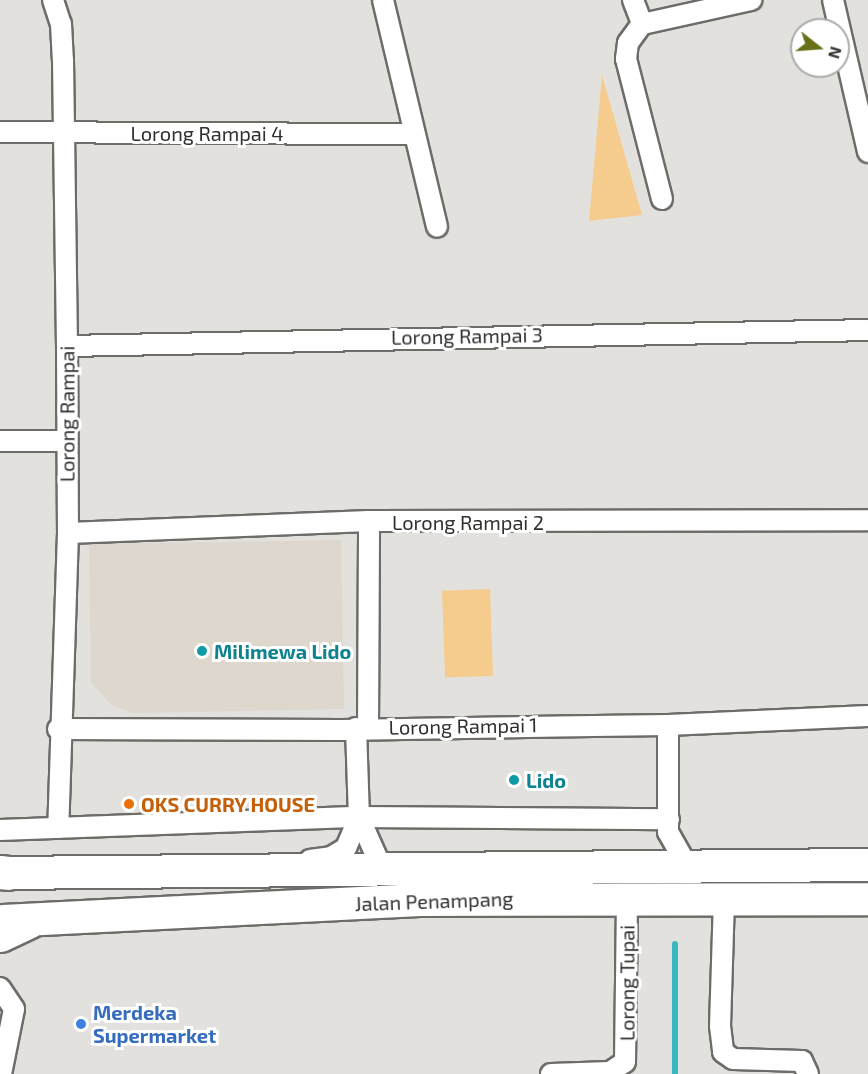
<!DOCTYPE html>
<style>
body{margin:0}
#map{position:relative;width:868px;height:1074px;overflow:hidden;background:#e3e1de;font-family:"Exo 2",sans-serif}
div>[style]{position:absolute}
.built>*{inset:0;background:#ddd7cd}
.green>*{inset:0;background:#f5cc8d;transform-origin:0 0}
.stream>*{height:6px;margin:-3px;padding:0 3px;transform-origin:3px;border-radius:3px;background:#38b8bf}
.roads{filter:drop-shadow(2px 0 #6d6c69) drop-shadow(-2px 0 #6d6c69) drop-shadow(0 2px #6d6c69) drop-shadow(0 -2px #6d6c69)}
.street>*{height:20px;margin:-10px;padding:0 10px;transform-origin:10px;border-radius:10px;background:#fff}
.primary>*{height:32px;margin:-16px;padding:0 16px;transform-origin:16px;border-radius:16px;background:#fff}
.highway>*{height:33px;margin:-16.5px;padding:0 16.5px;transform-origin:16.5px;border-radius:16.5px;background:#fff}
.dots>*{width:16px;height:16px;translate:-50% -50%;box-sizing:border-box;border:3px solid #fff;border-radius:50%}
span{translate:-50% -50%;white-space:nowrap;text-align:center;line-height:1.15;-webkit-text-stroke:6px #fff;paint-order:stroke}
.street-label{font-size:20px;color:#302f2e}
.culture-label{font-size:20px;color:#0d838f;font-weight:700}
.left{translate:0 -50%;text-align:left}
.food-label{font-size:20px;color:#c56008;font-weight:700}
.shop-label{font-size:20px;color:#366cbe;font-weight:700}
.north{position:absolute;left:790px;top:18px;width:60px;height:60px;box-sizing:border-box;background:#fff;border:2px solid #acacab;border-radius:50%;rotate:107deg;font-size:16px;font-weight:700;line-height:24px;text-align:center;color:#302f2e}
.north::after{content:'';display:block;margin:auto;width:21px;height:27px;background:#6a7017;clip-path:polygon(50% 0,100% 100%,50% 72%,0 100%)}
</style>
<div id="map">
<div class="built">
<div style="clip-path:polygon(341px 540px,344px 709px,132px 713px,112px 705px,91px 683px,89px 544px)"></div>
</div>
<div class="green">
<div style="clip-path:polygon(602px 75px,642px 215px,589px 221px)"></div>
<div style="left:490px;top:589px;width:87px;height:48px;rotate:88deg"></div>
</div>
<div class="stream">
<div style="left:675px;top:944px;width:130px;rotate:90deg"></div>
</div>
<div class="roads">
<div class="street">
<div style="left:53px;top:0;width:25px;rotate:72deg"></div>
<div style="left:61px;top:24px;width:36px;rotate:87deg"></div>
<div style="left:63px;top:60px;width:286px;rotate:89.2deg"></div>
<div style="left:67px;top:346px;width:187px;rotate:89.7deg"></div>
<div style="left:68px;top:533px;width:295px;rotate:91.9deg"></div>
<div style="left:383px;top:0;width:233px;rotate:76.6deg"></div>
<div style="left:633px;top:0;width:26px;rotate:69deg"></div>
<div style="left:833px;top:0;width:156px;rotate:77deg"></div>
<div style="left:0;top:132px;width:414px;rotate:0.3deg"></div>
<div style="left:662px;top:199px;width:145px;rotate:-104.4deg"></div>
<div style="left:626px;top:59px;width:16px;rotate:-83deg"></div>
<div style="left:628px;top:43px;width:24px;rotate:-54deg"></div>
<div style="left:642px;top:24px;width:112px;rotate:-12.4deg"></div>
<div style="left:67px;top:346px;width:801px;rotate:-1.14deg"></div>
<div style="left:0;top:441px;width:67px"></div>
<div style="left:68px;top:533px;width:301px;rotate:-2.3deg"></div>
<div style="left:369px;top:521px;width:499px;rotate:-0.1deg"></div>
<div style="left:668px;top:725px;width:107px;rotate:90deg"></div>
<div style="left:668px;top:832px;width:43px;rotate:60.4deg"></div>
<div style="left:368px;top:727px;width:206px;rotate:-89.7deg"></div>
<div style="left:356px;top:728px;width:89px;rotate:88.1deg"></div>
<div style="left:359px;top:817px;width:57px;rotate:66.1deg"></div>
<div style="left:58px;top:729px;width:284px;rotate:0.2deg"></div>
<div style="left:342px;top:730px;width:326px;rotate:-0.9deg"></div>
<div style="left:668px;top:725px;width:200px;rotate:-2.6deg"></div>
<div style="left:0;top:830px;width:359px;rotate:-2.1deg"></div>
<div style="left:359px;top:817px;width:310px;rotate:0.4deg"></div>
<div style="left:310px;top:860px;width:21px;rotate:-8deg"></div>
<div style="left:331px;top:857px;width:17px;rotate:-31deg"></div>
<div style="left:346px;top:848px;width:34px;rotate:-67deg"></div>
<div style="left:724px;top:899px;width:127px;rotate:91.8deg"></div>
<div style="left:720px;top:1026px;width:26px;rotate:83deg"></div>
<div style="left:723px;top:1052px;width:12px;rotate:35deg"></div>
<div style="left:733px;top:1059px;width:69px;rotate:1.7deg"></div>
<div style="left:802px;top:1061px;width:14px;rotate:65deg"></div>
<div style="left:0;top:988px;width:25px;rotate:56deg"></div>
<div style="left:14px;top:1009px;width:66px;rotate:101.3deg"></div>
<div style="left:551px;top:1074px;width:59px;rotate:-1.9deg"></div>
<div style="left:610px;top:1072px;width:18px;rotate:-34deg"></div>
<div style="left:625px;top:1062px;width:165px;rotate:-89.3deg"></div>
</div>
<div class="primary">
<div style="left:0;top:873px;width:868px;rotate:-0.53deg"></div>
<div style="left:3px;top:921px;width:417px;rotate:-2.9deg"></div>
<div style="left:419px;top:900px;width:449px;rotate:-0.1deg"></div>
</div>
<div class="highway">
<div style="left:0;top:872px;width:8px;rotate:7deg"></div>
<div style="left:0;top:935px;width:31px;rotate:-25deg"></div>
</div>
</div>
<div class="dots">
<div style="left:202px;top:651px;background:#0f9aa8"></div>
<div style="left:514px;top:780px;background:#0f9aa8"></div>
<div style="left:129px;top:804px;background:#e8710a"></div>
<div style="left:81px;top:1024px;background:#3f7fe0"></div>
</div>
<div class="street-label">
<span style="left:207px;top:133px">Lorong Rampai 4</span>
<span style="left:467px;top:336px;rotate:-1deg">Lorong Rampai 3</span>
<span style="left:67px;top:414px;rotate:-90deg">Lorong Rampai</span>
<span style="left:468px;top:522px">Lorong Rampai 2</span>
<span style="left:463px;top:726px;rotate:-1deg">Lorong Rampai 1</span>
<span style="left:434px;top:901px;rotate:-2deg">Jalan Penampang</span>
<span style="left:627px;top:983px;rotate:-90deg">Lorong Tupai</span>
</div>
<div class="culture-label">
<span class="left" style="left:214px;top:651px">Milimewa Lido</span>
<span class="left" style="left:526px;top:780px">Lido</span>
</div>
<div class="food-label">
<span class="left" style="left:141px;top:804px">OKS CURRY HOUSE</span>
</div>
<div class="shop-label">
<span class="left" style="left:93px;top:1024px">Merdeka<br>Supermarket</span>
</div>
<div class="north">N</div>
</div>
